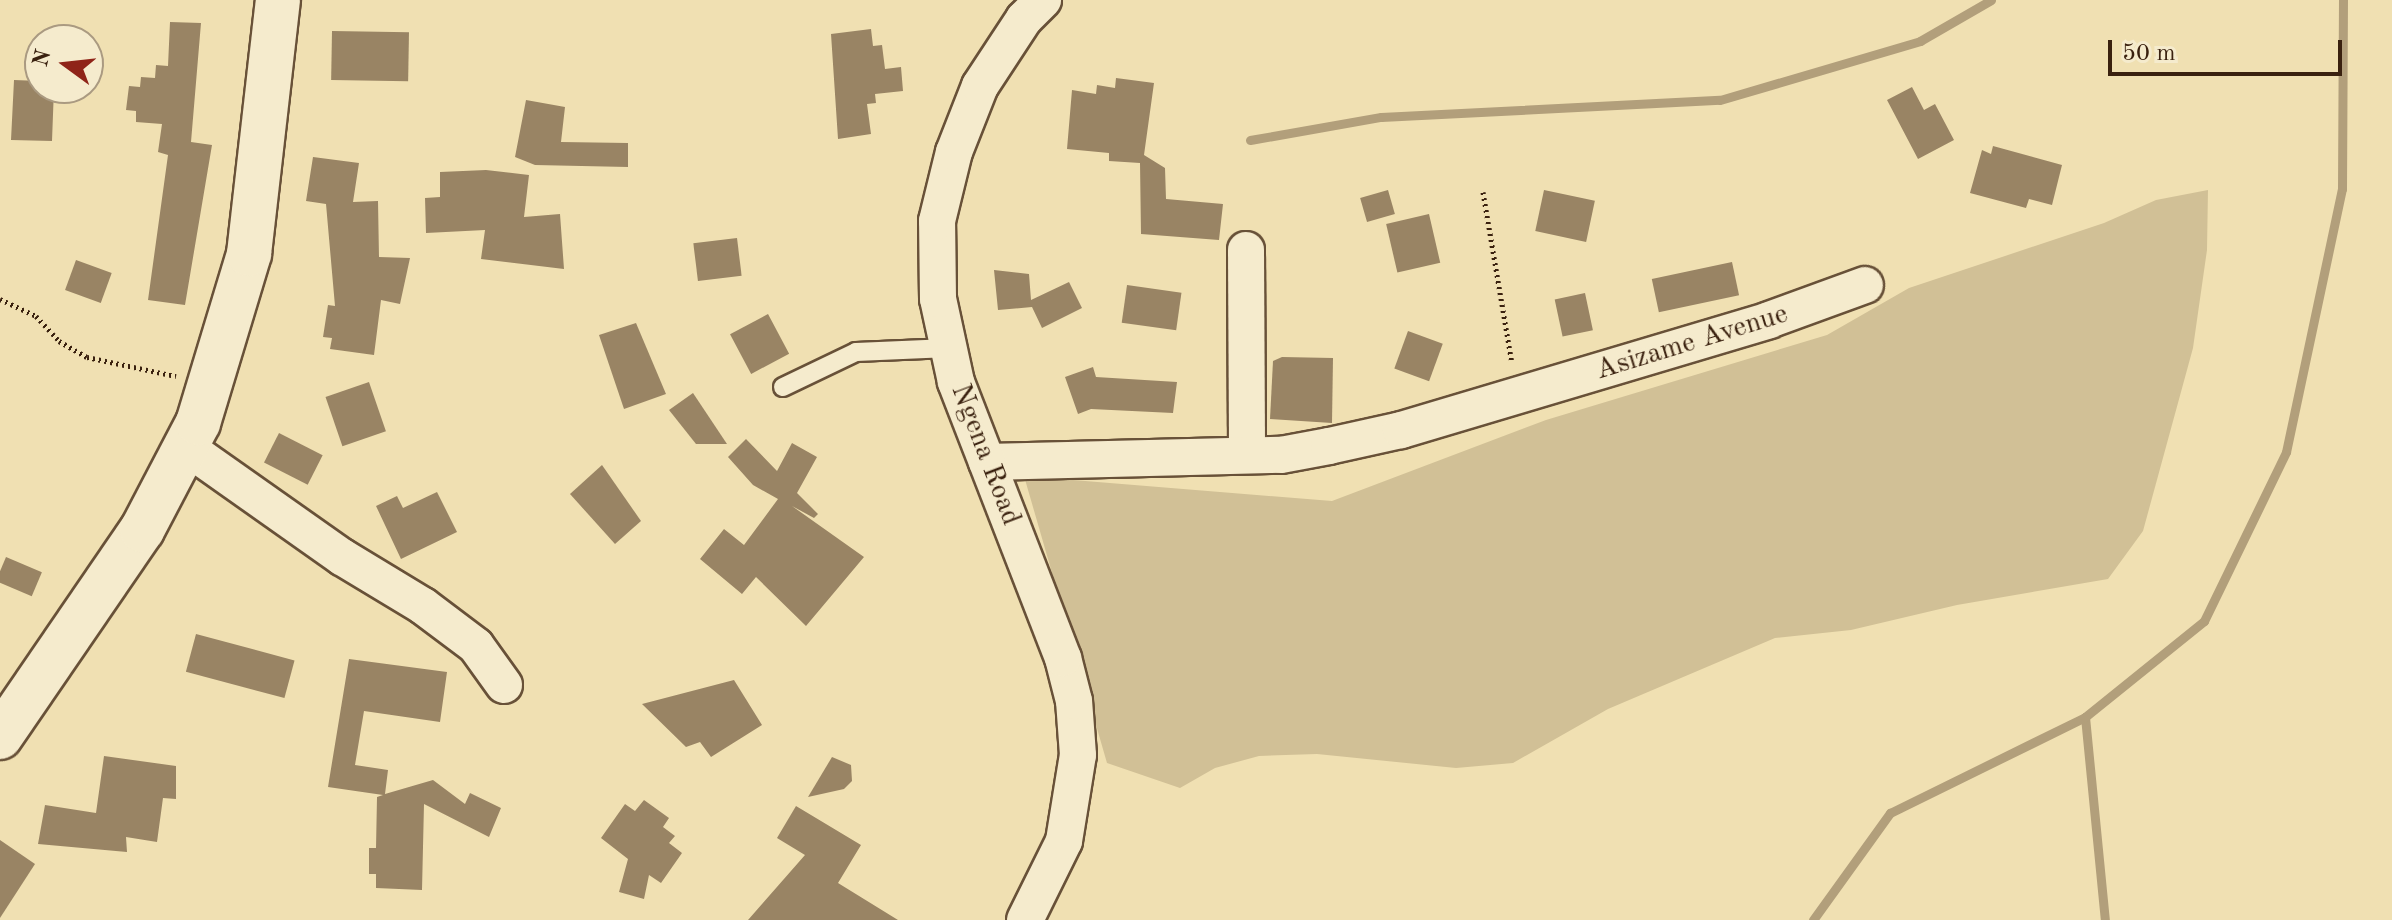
<!DOCTYPE html>
<style>
body{margin:0}
#map{position:relative;width:2392px;height:920px;overflow:hidden;background:#f0e0b2;font-family:"Old Standard TT",serif}
div>[style]{position:absolute}
.green>*{inset:0;background:#d1c096}
.stream>*{height:9px;margin:-4.5px;padding:0 4.5px;transform-origin:4.5px;border-radius:4.5px;background:#b29f7b}
.building>*{inset:0;background:#998464;transform-origin:0 0}
.path>*{height:5px;margin-top:-2.5px;transform-origin:0;background:repeating-linear-gradient(90deg,#3a210f 0 2px,transparent 0 6px)}
.roads{filter:drop-shadow(2px 0 #685138) drop-shadow(-2px 0 #685138) drop-shadow(0 2px #685138) drop-shadow(0 -2px #685138)}
.service>*{height:18px;margin:-9px;padding:0 9px;transform-origin:9px;border-radius:9px;background:#f5ebcd}
.minor>*{height:36px;margin:-18px;padding:0 18px;transform-origin:18px;border-radius:18px;background:#f5ebcd}
.tertiary>*{height:44px;margin:-22px;padding:0 22px;transform-origin:22px;border-radius:22px;background:#f5ebcd}
span{translate:-50% -50%;white-space:nowrap;text-align:center;line-height:1.15;-webkit-text-stroke:6px #f5ebcd;paint-order:stroke}
.street-label{font-size:28px;color:#3a210f}
.north{position:absolute;left:24px;top:24px;width:80px;height:80px;box-sizing:border-box;background:#f5ebcd;border:2px solid #aa9a81;border-radius:50%;rotate:285deg;font-size:22px;font-weight:700;line-height:32px;text-align:center;color:#3a210f}
.north::after{content:'';display:block;margin:auto;width:28px;height:36px;background:#8f2418;clip-path:polygon(50% 0,100% 100%,50% 72%,0 100%)}
.scale{position:absolute;left:2108px;top:40px;width:234px;height:36px;box-sizing:border-box;border:4px solid #3a210f;border-top:0;padding-left:10px;font-size:24px;line-height:28px;white-space:nowrap;color:#3a210f;-webkit-text-stroke:6px #f5ebcd;paint-order:stroke}
</style>
<div id="map">
<div class="green">
<div style="clip-path:polygon(2208px 190px,2207px 250px,2193px 348px,2143px 531px,2108px 579px,1957px 605px,1851px 630px,1775px 638px,1608px 709px,1513px 763px,1456px 768px,1317px 754px,1259px 756px,1215px 768px,1180px 788px,1107px 763px,1024px 476px,1332px 501px,1546px 420px,1827px 335px,1909px 288px,2104px 223px,2156px 200px)"></div>
</div>
<div class="stream">
<div style="left:1250px;top:140px;width:133px;rotate:-10deg"></div>
<div style="left:1381px;top:117px;width:339px;rotate:-2.9deg"></div>
<div style="left:1720px;top:100px;width:209px;rotate:-16.4deg"></div>
<div style="left:1920px;top:41px;width:82px;rotate:-30deg"></div>
<div style="left:2085px;top:717px;width:204px;rotate:84.4deg"></div>
<div style="left:1813px;top:920px;width:132px;rotate:-54.3deg"></div>
<div style="left:1890px;top:813px;width:217px;rotate:-26.2deg"></div>
<div style="left:2085px;top:717px;width:153px;rotate:-38.9deg"></div>
<div style="left:2204px;top:621px;width:188px;rotate:-64.1deg"></div>
<div style="left:2286px;top:452px;width:269px;rotate:-78deg"></div>
<div style="left:2342px;top:189px;width:189px;rotate:-89.7deg"></div>
</div>
<div class="building">
<div style="clip-path:polygon(170px 22px,201px 23px,191px 142px,212px 145px,185px 305px,148px 300px,168px 155px,158px 152px,162px 124px,136px 122px,136px 111px,126px 110px,129px 86px,140px 87px,141px 77px,155px 78px,156px 65px,168px 66px)"></div>
<div style="clip-path:polygon(871px 29px,873px 46px,882px 45px,885px 69px,901px 67px,903px 91px,875px 94px,876px 103px,867px 104px,871px 134px,838px 139px,831px 34px)"></div>
<div style="left:332px;top:31px;width:77px;height:49px;rotate:1deg"></div>
<div style="clip-path:polygon(1116px 78px,1154px 83px,1144px 155px,1165px 168px,1166px 199px,1223px 204px,1219px 240px,1141px 234px,1140px 163px,1109px 161px,1109px 153px,1067px 149px,1072px 90px,1096px 94px,1097px 85px,1115px 88px)"></div>
<div style="clip-path:polygon(14px 80px,40px 81px,40px 88px,54px 88px,52px 141px,11px 140px)"></div>
<div style="clip-path:polygon(1912px 87px,1924px 110px,1935px 104px,1954px 140px,1918px 159px,1887px 100px)"></div>
<div style="clip-path:polygon(526px 100px,565px 107px,561px 142px,628px 143px,628px 167px,535px 165px,515px 157px)"></div>
<div style="clip-path:polygon(1993px 146px,2062px 165px,2052px 205px,2029px 199px,2026px 208px,1970px 193px,1982px 150px,1991px 154px)"></div>
<div style="clip-path:polygon(313px 157px,359px 163px,353px 202px,378px 201px,379px 257px,410px 258px,400px 304px,381px 300px,374px 355px,330px 349px,332px 338px,323px 337px,328px 305px,335px 306px,326px 204px,306px 201px)"></div>
<div style="clip-path:polygon(486px 170px,529px 175px,524px 217px,560px 214px,564px 269px,481px 259px,485px 230px,426px 233px,425px 198px,440px 197px,440px 172px)"></div>
<div style="left:1388px;top:190px;width:25px;height:29px;rotate:74deg"></div>
<div style="left:1544px;top:190px;width:52px;height:42px;rotate:12deg"></div>
<div style="left:1429px;top:214px;width:50px;height:44px;rotate:77deg"></div>
<div style="left:737px;top:238px;width:38px;height:44px;rotate:83deg"></div>
<div style="left:76px;top:260px;width:38px;height:32px;rotate:20deg"></div>
<div style="left:1732px;top:262px;width:34px;height:82px;rotate:78deg"></div>
<div style="clip-path:polygon(994px 270px,1029px 274px,1031px 300px,1069px 282px,1082px 308px,1042px 328px,1032px 307px,998px 310px)"></div>
<div style="left:1127px;top:285px;width:55px;height:38px;rotate:8deg"></div>
<div style="left:1585px;top:293px;width:38px;height:31px;rotate:78deg"></div>
<div style="left:768px;top:314px;width:45px;height:43px;rotate:62deg"></div>
<div style="clip-path:polygon(636px 323px,666px 394px,624px 409px,599px 335px)"></div>
<div style="left:1408px;top:331px;width:37px;height:40px;rotate:20deg"></div>
<div style="clip-path:polygon(1282px 357px,1333px 358px,1332px 423px,1270px 419px,1273px 361px)"></div>
<div style="clip-path:polygon(1093px 367px,1096px 377px,1177px 382px,1173px 413px,1091px 409px,1078px 414px,1065px 377px)"></div>
<div style="left:369px;top:382px;width:52px;height:46px;rotate:71deg"></div>
<div style="clip-path:polygon(693px 393px,727px 444px,696px 444px,669px 410px)"></div>
<div style="left:279px;top:433px;width:49px;height:33px;rotate:27deg"></div>
<div style="clip-path:polygon(746px 439px,777px 471px,792px 443px,817px 457px,797px 493px,818px 514px,814px 518px,792px 506px,864px 557px,806px 626px,756px 577px,742px 594px,700px 559px,724px 529px,744px 545px,778px 499px,753px 485px,728px 457px)"></div>
<div style="clip-path:polygon(602px 465px,641px 521px,615px 544px,570px 494px)"></div>
<div style="clip-path:polygon(437px 492px,457px 532px,401px 559px,376px 506px,397px 496px,403px 508px)"></div>
<div style="left:6px;top:557px;width:39px;height:26px;rotate:23deg"></div>
<div style="left:196px;top:634px;width:102px;height:39px;rotate:15deg"></div>
<div style="clip-path:polygon(349px 659px,447px 672px,440px 722px,364px 711px,355px 765px,388px 770px,385px 794px,433px 780px,465px 804px,470px 793px,501px 808px,489px 837px,424px 804px,422px 890px,376px 888px,376px 874px,369px 874px,369px 848px,376px 848px,377px 797px,383px 795px,328px 787px)"></div>
<div style="clip-path:polygon(734px 680px,762px 725px,711px 757px,700px 742px,686px 747px,642px 704px)"></div>
<div style="clip-path:polygon(104px 756px,176px 766px,176px 799px,163px 798px,157px 842px,126px 837px,127px 852px,38px 844px,45px 805px,96px 813px)"></div>
<div style="clip-path:polygon(832px 757px,851px 765px,852px 781px,844px 789px,808px 797px)"></div>
<div style="clip-path:polygon(644px 800px,669px 818px,663px 827px,675px 836px,669px 843px,682px 853px,661px 883px,649px 875px,644px 899px,619px 892px,628px 859px,601px 838px,625px 804px,635px 811px)"></div>
<div style="clip-path:polygon(796px 806px,861px 845px,838px 883px,898px 920px,748px 920px,805px 855px,777px 838px)"></div>
<div style="clip-path:polygon(0 840px,35px 864px,0 918px)"></div>
</div>
<div class="path">
<div style="left:1483px;top:192px;width:173px;rotate:80.4deg"></div>
<div style="left:0;top:299px;width:40px;rotate:25deg"></div>
<div style="left:36px;top:316px;width:34px;rotate:47deg"></div>
<div style="left:59px;top:341px;width:32px;rotate:30deg"></div>
<div style="left:87px;top:357px;width:91px;rotate:12.1deg"></div>
</div>
<div class="roads">
<div class="service">
<div style="left:783px;top:387px;width:81px;rotate:-25.6deg"></div>
<div style="left:856px;top:352px;width:93px;rotate:-2.5deg"></div>
</div>
<div class="minor">
<div style="left:1246px;top:250px;width:205px;rotate:89.7deg"></div>
<div style="left:186px;top:447px;width:191px;rotate:35.2deg"></div>
<div style="left:342px;top:557px;width:95px;rotate:31.2deg"></div>
<div style="left:423px;top:606px;width:66px;rotate:37deg"></div>
<div style="left:476px;top:646px;width:48px;rotate:54.3deg"></div>
<div style="left:987px;top:462px;width:294px;rotate:-1.4deg"></div>
<div style="left:1281px;top:455px;width:49px;rotate:-10.6deg"></div>
<div style="left:1329px;top:446px;width:74px;rotate:-12.5deg"></div>
<div style="left:1401px;top:430px;width:384px;rotate:-16.6deg"></div>
<div style="left:1769px;top:320px;width:102px;rotate:-20deg"></div>
<div style="left:1025px;top:920px;width:88px;rotate:-63.7deg"></div>
<div style="left:1064px;top:841px;width:87px;rotate:-80.8deg"></div>
<div style="left:1078px;top:755px;width:54px;rotate:-94.2deg"></div>
<div style="left:1074px;top:701px;width:44px;rotate:-104.3deg"></div>
<div style="left:1063px;top:658px;width:296px;rotate:-111.2deg"></div>
<div style="left:956px;top:382px;width:85px;rotate:-102.2deg"></div>
<div style="left:938px;top:299px;width:78px;rotate:-90.7deg"></div>
<div style="left:937px;top:221px;width:71px;rotate:-76.2deg"></div>
<div style="left:954px;top:152px;width:71px;rotate:-68.5deg"></div>
<div style="left:980px;top:86px;width:80px;rotate:-56.7deg"></div>
<div style="left:1024px;top:19px;width:27px;rotate:-45deg"></div>
</div>
<div class="tertiary">
<div style="left:0;top:737px;width:251px;rotate:-55.6deg"></div>
<div style="left:142px;top:530px;width:121px;rotate:-62.4deg"></div>
<div style="left:198px;top:423px;width:177px;rotate:-73.2deg"></div>
<div style="left:249px;top:254px;width:256px;rotate:-83.5deg"></div>
</div>
</div>
<div class="street-label">
<span style="left:1692px;top:343px;rotate:-17deg">Asizame Avenue</span>
<span style="left:985px;top:455px;rotate:69deg">Ngena Road</span>
</div>
<div class="north">N</div>
<div class="scale">50 m</div>
</div>
